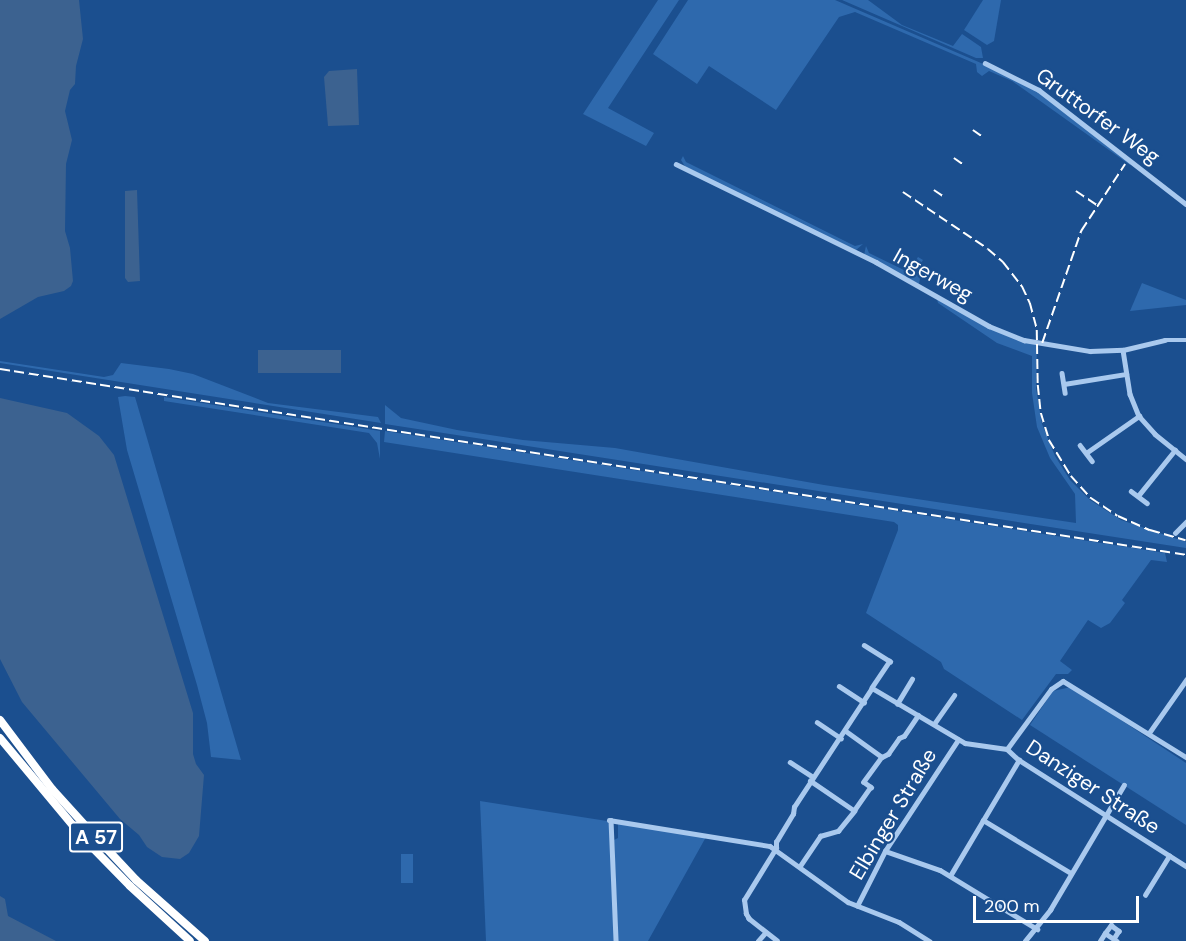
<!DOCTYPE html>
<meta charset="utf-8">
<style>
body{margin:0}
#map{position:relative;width:1186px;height:941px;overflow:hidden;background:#1b4f8f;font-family:"DM Sans",sans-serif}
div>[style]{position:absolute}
.green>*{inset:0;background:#2e69ad;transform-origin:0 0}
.water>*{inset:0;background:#3c6290;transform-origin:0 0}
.minor>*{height:4.5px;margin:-2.25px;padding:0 2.25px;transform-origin:2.25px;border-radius:2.25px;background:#a9c9ee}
.motorway>*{height:8px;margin:-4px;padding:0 4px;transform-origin:4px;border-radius:4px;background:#fff}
.rail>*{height:1.5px;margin-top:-0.75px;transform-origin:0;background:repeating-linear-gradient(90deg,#fff 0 10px,transparent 0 14.5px)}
span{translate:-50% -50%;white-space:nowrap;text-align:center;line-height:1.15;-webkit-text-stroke:4.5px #1b4f8f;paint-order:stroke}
.shield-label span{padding:2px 4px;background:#1b4f8f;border:2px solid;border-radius:4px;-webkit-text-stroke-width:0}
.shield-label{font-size:20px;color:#fff;font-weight:700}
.street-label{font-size:21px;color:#fff}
.scale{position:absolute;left:973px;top:896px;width:166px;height:27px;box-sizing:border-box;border:3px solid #fff;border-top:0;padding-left:8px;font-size:18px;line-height:21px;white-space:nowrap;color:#fff;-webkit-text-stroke:4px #1b4f8f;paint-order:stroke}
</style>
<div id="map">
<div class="green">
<div style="clip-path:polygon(658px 0,679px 0,608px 108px,654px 133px,646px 146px,583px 114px)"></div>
<div style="clip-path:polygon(688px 0,835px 0,1025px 82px,1133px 161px,1130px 165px,1012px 81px,989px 71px,982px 76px,977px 72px,976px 64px,855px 12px,839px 17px,776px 110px,709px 66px,697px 84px,653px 54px)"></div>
<div style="clip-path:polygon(842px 0,868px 0,902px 25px,953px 46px,962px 34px,981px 47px,983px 58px,976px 58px)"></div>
<div style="clip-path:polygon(983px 0,1001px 0,994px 41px,987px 45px,964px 30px)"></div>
<div style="clip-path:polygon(683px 156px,686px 162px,855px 246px,863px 244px,856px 250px,686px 168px,681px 160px)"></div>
<div style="clip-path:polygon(866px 246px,869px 253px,908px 272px,918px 257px,923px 260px,915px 273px,921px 273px,919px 284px,864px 255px)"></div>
<div style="clip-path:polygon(1142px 283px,1186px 300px,1186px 305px,1130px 311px)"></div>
<div style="clip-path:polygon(937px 299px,1023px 341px,1037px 345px,1036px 388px,1042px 424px,1055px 456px,1070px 480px,1090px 500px,1121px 520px,1186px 542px,1186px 548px,385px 424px,385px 405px,401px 418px,457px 430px,523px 440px,615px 448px,824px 485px,1076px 523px,1075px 494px,1050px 458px,1037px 427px,1032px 393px,1032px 356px,997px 343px,938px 303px)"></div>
<div style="clip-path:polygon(0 361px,104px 377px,113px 375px,121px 363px,169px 369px,193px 374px,268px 403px,378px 417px,381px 423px,0 363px)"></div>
<div style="clip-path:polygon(125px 396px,135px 397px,241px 760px,211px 757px,207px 723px,197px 685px,127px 450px,118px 397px)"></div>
<div style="clip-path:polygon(164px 397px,380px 431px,380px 459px,377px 443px,369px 433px,164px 401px)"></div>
<div style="clip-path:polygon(385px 431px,1165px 553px,1167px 562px,1151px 560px,1122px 600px,1125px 603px,1110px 623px,1101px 628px,1088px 620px,1060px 661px,1072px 670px,1068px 674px,1056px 674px,1022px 720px,944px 669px,941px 662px,866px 613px,898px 530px,898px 525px,894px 522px,384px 442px)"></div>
<div style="clip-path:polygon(1071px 687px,1186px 763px,1186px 825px,1030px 725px,1053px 691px)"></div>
<div style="clip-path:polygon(480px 801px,607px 821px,610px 825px,615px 941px,486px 941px)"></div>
<div style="clip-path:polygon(620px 823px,706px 837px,648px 941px,618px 941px,614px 840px,618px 838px,618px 824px)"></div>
<div style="left:401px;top:854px;width:12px;height:29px"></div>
</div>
<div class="water">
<div style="clip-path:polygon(0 0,79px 0,83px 39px,76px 66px,75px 84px,70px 90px,65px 111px,72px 140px,66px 164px,65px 231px,70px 248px,73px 281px,71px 286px,64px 291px,38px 297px,0 319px)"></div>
<div style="clip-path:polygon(357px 69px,359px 125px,328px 126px,324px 77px,329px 71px)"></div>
<div style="clip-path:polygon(137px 190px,140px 281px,128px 282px,125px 278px,125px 191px)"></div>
<div style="left:341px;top:350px;width:23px;height:83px;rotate:90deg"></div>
<div style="clip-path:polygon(0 398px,67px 413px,99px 436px,114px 455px,193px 713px,193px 754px,196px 764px,204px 775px,199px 836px,189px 853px,180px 859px,162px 857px,147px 847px,139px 835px,120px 819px,22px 702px,0 659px)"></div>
<div style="clip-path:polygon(0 896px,5px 899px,8px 916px,56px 941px,0 941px)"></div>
</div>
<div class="minor">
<div style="left:985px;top:63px;width:60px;rotate:26.6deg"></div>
<div style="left:1039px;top:90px;width:186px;rotate:37.8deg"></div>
<div style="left:676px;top:164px;width:223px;rotate:26.1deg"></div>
<div style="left:876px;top:262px;width:130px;rotate:29.5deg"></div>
<div style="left:989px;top:326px;width:38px;rotate:22deg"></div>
<div style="left:1024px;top:340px;width:67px;rotate:9.5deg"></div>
<div style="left:1090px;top:351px;width:33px;rotate:-2deg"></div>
<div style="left:1123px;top:350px;width:43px;rotate:-13.4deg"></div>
<div style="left:1165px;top:340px;width:21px"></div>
<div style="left:1123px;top:350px;width:45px;rotate:81deg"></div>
<div style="left:1130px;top:394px;width:24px;rotate:68deg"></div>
<div style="left:1139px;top:416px;width:24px;rotate:48deg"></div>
<div style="left:1155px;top:434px;width:40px;rotate:39deg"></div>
<div style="left:1062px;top:373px;width:20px;rotate:81deg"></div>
<div style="left:1064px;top:384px;width:63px;rotate:-9.2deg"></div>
<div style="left:1080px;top:445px;width:20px;rotate:53deg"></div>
<div style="left:1086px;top:453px;width:65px;rotate:-34.9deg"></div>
<div style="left:1131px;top:491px;width:20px;rotate:37deg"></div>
<div style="left:1138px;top:496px;width:59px;rotate:-51.2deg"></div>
<div style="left:1175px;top:533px;width:16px;rotate:-45deg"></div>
<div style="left:864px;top:645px;width:31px;rotate:32deg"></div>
<div style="left:890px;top:661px;width:32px;rotate:124deg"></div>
<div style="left:839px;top:686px;width:30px;rotate:33deg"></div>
<div style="left:897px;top:704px;width:29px;rotate:-59deg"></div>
<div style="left:817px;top:722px;width:29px;rotate:34deg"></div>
<div style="left:934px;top:724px;width:35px;rotate:-55deg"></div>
<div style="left:846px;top:731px;width:44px;rotate:35.8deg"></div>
<div style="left:882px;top:757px;width:31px;rotate:126deg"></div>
<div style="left:864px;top:782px;width:9px;rotate:36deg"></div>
<div style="left:871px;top:787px;width:29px;rotate:125deg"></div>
<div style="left:1149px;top:733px;width:65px;rotate:-55.1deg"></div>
<div style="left:1007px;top:749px;width:74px;rotate:-53.7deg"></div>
<div style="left:1051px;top:689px;width:14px;rotate:-34deg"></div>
<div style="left:1063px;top:681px;width:145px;rotate:31.7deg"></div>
<div style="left:882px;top:757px;width:7px;rotate:-27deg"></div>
<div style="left:888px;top:754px;width:19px;rotate:-55deg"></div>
<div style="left:899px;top:738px;width:5px;rotate:-22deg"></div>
<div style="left:904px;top:736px;width:25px;rotate:-56deg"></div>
<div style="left:790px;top:762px;width:27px;rotate:33deg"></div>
<div style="left:609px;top:820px;width:163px;rotate:9.2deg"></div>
<div style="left:770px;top:846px;width:96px;rotate:35.7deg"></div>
<div style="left:848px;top:902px;width:55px;rotate:21.4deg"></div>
<div style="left:899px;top:922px;width:36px;rotate:32deg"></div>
<div style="left:611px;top:820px;width:121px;rotate:87.6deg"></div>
<div style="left:983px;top:820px;width:103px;rotate:31.1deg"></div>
<div style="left:885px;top:851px;width:58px;rotate:19.1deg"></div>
<div style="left:940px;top:870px;width:114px;rotate:31.3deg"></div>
<div style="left:800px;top:866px;width:36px;rotate:-56deg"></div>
<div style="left:820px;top:836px;width:19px;rotate:-16deg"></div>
<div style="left:838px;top:831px;width:26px;rotate:-51deg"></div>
<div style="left:854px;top:811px;width:53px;rotate:-145.7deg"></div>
<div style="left:950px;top:876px;width:135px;rotate:-59.3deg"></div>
<div style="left:1145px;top:895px;width:46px;rotate:-58.4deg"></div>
<div style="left:857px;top:906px;width:62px;rotate:-63deg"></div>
<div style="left:885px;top:851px;width:133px;rotate:-56.7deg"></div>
<div style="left:1105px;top:933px;width:10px;rotate:-53deg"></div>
<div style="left:1111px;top:925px;width:10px;rotate:37deg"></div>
<div style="left:1119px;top:931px;width:9px;rotate:122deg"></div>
<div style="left:758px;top:941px;width:11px;rotate:-49deg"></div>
<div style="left:777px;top:941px;width:36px;rotate:-142deg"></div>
<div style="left:749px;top:919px;width:6px;rotate:-121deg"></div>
<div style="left:746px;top:914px;width:14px;rotate:-98deg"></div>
<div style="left:744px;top:900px;width:61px;rotate:-58.4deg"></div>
<div style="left:776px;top:848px;width:6px;rotate:-90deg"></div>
<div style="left:776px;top:842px;width:33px;rotate:-59deg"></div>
<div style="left:793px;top:814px;width:7px;rotate:-82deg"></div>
<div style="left:794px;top:807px;width:142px;rotate:-56.8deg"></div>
<div style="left:872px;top:688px;width:108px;rotate:30.6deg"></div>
<div style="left:965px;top:743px;width:42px;rotate:8.1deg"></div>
<div style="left:1007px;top:749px;width:16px;rotate:43deg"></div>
<div style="left:1019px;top:760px;width:198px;rotate:32.4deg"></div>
<div style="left:1025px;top:941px;width:40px;rotate:-51deg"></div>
<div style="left:1050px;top:910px;width:145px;rotate:-59.4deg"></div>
<div style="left:1100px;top:941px;width:9px;rotate:-58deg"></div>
<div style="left:1105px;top:933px;width:14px;rotate:34deg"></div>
</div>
<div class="motorway">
<div style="left:0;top:720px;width:86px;rotate:53deg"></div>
<div style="left:52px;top:789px;width:61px;rotate:47.7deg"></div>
<div style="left:93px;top:834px;width:63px;rotate:46.9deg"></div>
<div style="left:136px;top:880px;width:92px;rotate:41.5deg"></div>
<div style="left:0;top:738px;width:133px;rotate:50.2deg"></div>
<div style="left:85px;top:840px;width:64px;rotate:45.6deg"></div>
<div style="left:130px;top:886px;width:81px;rotate:42.5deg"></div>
</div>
<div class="rail">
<div style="left:973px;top:130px;width:12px;rotate:35deg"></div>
<div style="left:954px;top:158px;width:12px;rotate:35deg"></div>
<div style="left:934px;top:190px;width:11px;rotate:34deg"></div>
<div style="left:1076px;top:191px;width:25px;rotate:34deg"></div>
<div style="left:903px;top:192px;width:102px;rotate:33.8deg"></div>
<div style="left:988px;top:249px;width:20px;rotate:41deg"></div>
<div style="left:1003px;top:262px;width:31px;rotate:52deg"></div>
<div style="left:1022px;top:286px;width:19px;rotate:65deg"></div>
<div style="left:1030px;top:303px;width:28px;rotate:75deg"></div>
<div style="left:1037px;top:330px;width:55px;rotate:89deg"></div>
<div style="left:1038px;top:385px;width:28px;rotate:84deg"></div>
<div style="left:1041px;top:413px;width:28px;rotate:73deg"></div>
<div style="left:1049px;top:440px;width:42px;rotate:58.6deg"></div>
<div style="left:1071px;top:476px;width:30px;rotate:48deg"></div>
<div style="left:1091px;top:498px;width:32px;rotate:34deg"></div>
<div style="left:1118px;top:516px;width:35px;rotate:24deg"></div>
<div style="left:1150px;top:530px;width:37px;rotate:16deg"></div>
<div style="left:1042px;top:343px;width:119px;rotate:-70.8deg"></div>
<div style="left:1081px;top:231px;width:80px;rotate:-56.7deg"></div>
<div style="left:0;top:369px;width:1200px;rotate:8.91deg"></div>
</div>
<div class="shield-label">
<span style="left:96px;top:837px">A 57</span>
</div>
<div class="street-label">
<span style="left:1098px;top:116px;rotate:36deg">Gruttorfer Weg</span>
<span style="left:933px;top:275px;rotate:29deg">Ingerweg</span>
<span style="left:1093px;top:787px;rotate:33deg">Danziger Straße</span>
<span style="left:893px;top:814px;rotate:-59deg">Elbinger Straße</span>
</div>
<div class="scale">200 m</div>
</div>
